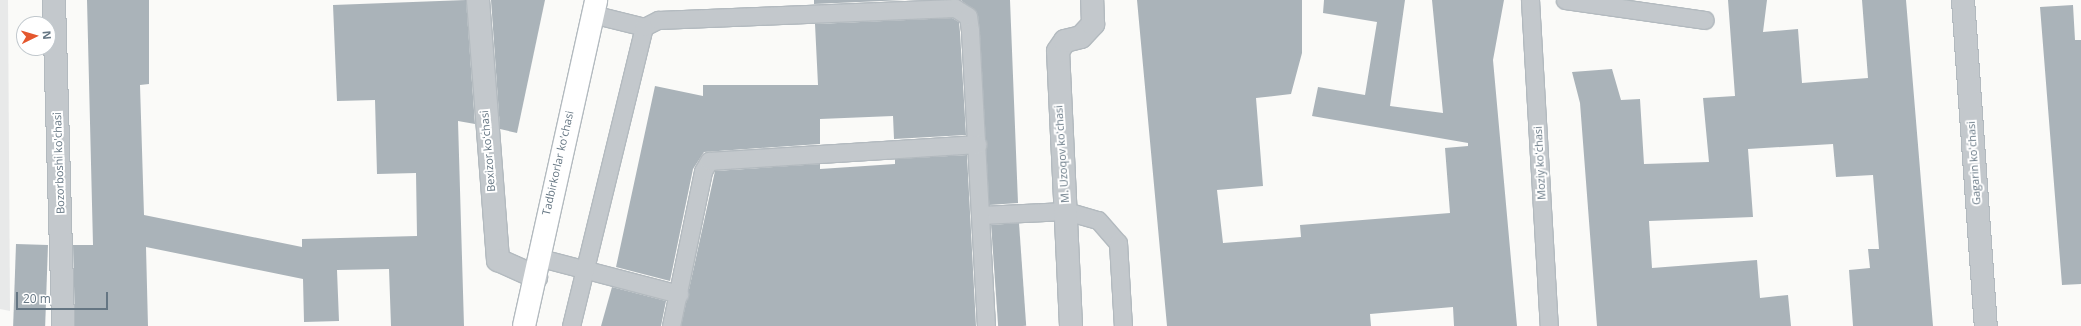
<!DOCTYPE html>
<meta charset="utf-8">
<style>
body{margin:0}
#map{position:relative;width:2081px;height:326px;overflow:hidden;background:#fafaf8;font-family:"Open Sans",sans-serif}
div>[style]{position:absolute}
.built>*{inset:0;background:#e8e9e9}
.building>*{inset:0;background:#aab3b9;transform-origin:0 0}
.roads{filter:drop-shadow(1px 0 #b3babf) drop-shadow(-1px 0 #b3babf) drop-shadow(0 1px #b3babf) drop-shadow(0 -1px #b3babf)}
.service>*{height:17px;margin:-8.5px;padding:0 8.5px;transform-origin:8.5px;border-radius:8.5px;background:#c3c8cc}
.minor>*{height:22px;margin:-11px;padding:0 11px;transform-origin:11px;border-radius:11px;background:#c3c8cc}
.secondary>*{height:22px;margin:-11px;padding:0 11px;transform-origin:11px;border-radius:11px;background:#fff}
span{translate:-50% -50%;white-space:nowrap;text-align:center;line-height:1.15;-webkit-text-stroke:4px #fff;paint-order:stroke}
.street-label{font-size:11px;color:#657683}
.north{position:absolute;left:16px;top:16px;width:40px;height:40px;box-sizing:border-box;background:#fff;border:1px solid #c1c8cd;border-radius:50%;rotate:85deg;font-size:11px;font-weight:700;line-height:16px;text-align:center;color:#657683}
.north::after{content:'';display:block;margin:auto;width:14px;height:18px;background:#e4572e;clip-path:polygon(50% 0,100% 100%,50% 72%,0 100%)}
.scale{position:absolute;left:16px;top:292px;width:92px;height:18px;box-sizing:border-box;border:2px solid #657683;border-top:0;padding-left:5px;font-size:12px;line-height:14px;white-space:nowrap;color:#657683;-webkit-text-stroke:3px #fff;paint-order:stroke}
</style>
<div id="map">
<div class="built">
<div style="clip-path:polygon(0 0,8px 0,10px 311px,0 309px)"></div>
</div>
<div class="building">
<div style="clip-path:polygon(87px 0,149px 0,149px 84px,140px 85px,144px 215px,302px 247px,302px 239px,417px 236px,416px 173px,377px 174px,375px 100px,337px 101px,333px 5px,466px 0,475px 124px,458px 121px,464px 326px,391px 326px,389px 269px,337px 270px,339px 321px,304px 322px,303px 279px,146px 247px,148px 326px,75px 326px,73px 245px,93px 245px)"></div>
<div style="clip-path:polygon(491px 0,545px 0,517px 133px,500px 129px)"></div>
<div style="clip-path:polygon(814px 0,905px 0,814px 4px)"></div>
<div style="clip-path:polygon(961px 0,1010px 0,1018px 203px,989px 205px,978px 15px)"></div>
<div style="clip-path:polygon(1137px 0,1302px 0,1302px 53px,1291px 94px,1256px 98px,1263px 186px,1217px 190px,1223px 243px,1301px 237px,1300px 225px,1450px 213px,1445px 148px,1468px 146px,1468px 143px,1312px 116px,1318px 87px,1365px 95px,1377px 22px,1323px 13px,1324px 0,1405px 0,1390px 106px,1443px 113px,1432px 0,1504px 0,1493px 60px,1517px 326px,1454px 326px,1453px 307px,1370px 314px,1371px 326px,1167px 326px)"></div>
<div style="clip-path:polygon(1728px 0,1767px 0,1763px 32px,1798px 29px,1802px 83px,1868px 78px,1862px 0,1906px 0,1933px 326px,1853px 326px,1849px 270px,1870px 268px,1868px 249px,1879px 249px,1873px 175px,1836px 177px,1833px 144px,1748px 149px,1753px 217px,1649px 221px,1652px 268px,1757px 260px,1760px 298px,1788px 295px,1791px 326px,1597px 326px,1580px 103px,1572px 72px,1612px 69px,1621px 100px,1640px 99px,1644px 164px,1709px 162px,1703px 98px,1735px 96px)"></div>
<div style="clip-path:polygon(2073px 5px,2075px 40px,2081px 40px,2081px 284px,2062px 285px,2040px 7px)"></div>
<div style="clip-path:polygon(952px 18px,959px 22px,960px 32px,966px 135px,894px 139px,893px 116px,820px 119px,820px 144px,704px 152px,693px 169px,670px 281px,616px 267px,655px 86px,703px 96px,703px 85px,818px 85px,815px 24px)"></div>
<div style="clip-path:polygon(967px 155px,976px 326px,681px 326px,715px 171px,820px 164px,820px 169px,895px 164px,895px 159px)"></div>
<div style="left:1019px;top:223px;width:103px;height:28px;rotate:86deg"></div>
<div style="left:16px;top:244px;width:32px;height:82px;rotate:2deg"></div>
<div style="clip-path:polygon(612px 287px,666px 301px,661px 326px,601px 326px)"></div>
</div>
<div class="roads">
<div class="service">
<div style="left:1530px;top:0;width:327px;rotate:86.7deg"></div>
<div style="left:1565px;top:0;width:141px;rotate:8.1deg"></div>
<div style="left:592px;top:14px;width:54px;rotate:14deg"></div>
<div style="left:981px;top:215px;width:85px;rotate:-2.7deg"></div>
<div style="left:1066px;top:211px;width:33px;rotate:16deg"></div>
<div style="left:1098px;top:220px;width:30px;rotate:49deg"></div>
<div style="left:1118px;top:243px;width:83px;rotate:86.6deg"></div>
<div style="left:537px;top:257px;width:147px;rotate:14.6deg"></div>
<div style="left:571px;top:326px;width:308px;rotate:-76.3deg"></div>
<div style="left:644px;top:27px;width:16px;rotate:-27deg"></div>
<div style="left:658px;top:20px;width:297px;rotate:-2.3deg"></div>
<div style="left:955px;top:8px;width:15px;rotate:32deg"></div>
<div style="left:968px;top:16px;width:15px;rotate:82deg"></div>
<div style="left:970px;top:31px;width:295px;rotate:86.9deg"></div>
<div style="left:671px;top:326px;width:158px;rotate:-78.3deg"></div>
<div style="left:703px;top:171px;width:12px;rotate:-59deg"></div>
<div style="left:709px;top:161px;width:269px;rotate:-3.6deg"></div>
</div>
<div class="minor">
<div style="left:54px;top:0;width:326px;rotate:88.4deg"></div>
<div style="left:478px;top:0;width:261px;rotate:85.6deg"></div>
<div style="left:498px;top:260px;width:42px;rotate:24.1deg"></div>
<div style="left:1963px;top:0;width:327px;rotate:86deg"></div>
<div style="left:1071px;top:326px;width:275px;rotate:-92.7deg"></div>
<div style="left:1058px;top:51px;width:12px;rotate:-55deg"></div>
<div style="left:1065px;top:41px;width:16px;rotate:-14deg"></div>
<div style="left:1081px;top:37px;width:18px;rotate:-47deg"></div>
<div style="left:1093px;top:24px;width:24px;rotate:-92deg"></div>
</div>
<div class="secondary">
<div style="left:524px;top:326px;width:334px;rotate:-77.5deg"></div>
</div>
</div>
<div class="street-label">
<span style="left:488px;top:151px;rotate:-95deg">Bexizor koʻchasi</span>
<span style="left:1062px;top:154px;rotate:-94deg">M. Uzoqov koʻchasi</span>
<span style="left:59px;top:163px;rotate:-92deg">Bozorboshi ko'chasi</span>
<span style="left:558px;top:163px;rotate:-77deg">Tadbirkorlar ko'chasi</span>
<span style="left:1540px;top:163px;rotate:-93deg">Moziy koʻchasi</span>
<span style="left:1974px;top:163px;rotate:-94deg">Gagarin koʻchasi</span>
</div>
<div class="north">N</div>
<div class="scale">20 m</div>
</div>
